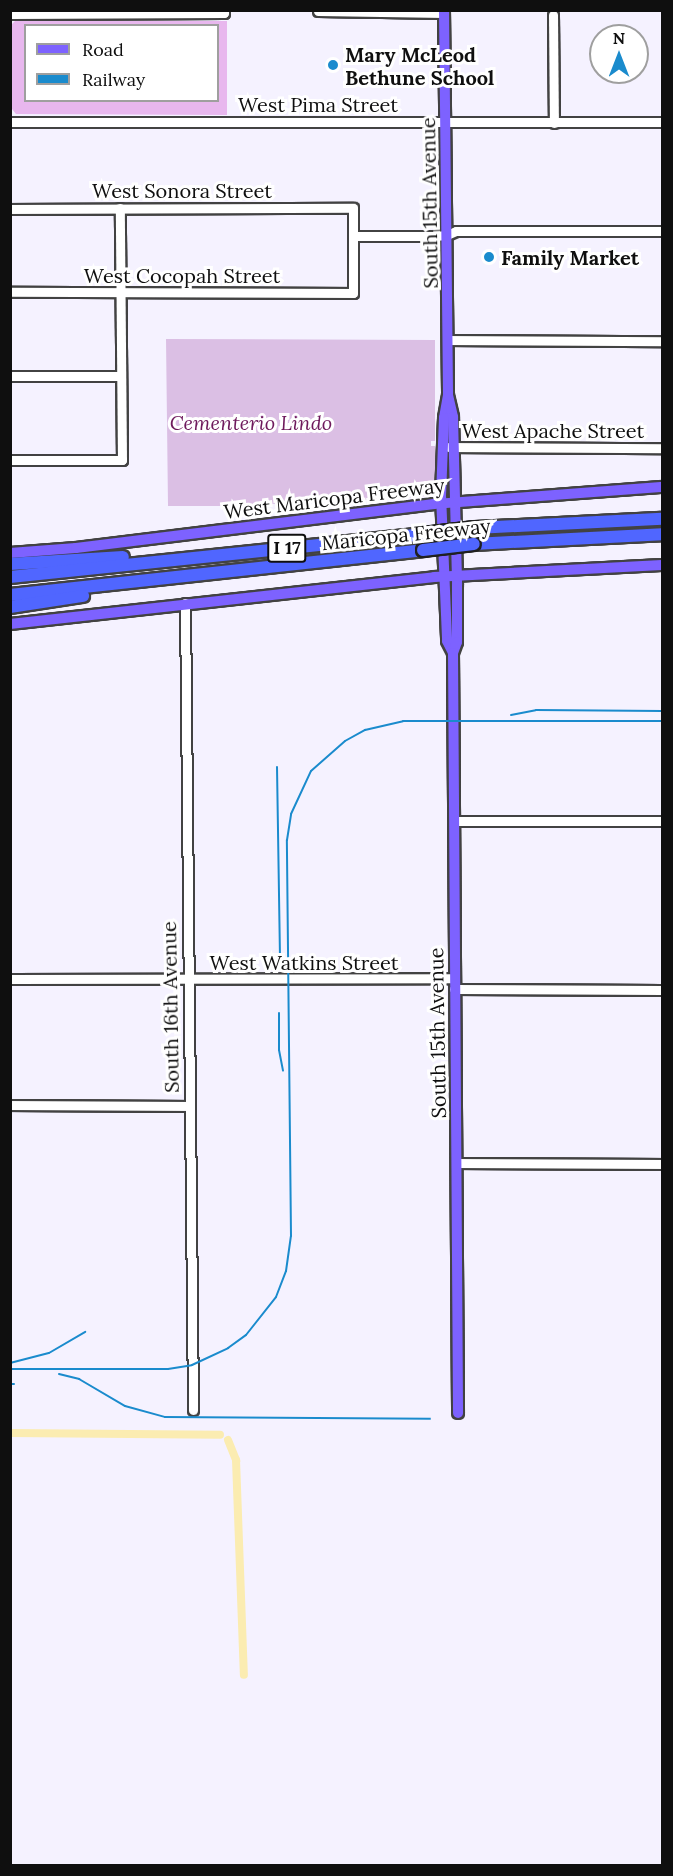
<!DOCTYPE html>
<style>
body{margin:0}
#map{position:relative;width:673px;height:1876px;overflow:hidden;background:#f5f2ff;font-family:Lora,serif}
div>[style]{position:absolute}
.green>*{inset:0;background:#e8b7ee}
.cemetery>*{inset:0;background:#dbbfe4}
.canal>*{height:8px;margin:-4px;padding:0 4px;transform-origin:4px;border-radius:4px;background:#fbecb1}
.roads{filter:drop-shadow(2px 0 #424242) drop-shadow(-2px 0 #424242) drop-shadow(0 2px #424242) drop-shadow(0 -2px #424242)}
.minor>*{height:9px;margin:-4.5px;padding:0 4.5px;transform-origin:4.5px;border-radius:4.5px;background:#fff}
.major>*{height:10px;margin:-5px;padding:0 5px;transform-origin:5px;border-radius:5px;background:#7d62ff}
.highway>*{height:12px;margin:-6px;padding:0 6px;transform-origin:6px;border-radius:6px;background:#5066ff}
.rail>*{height:2px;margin:-1px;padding:0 1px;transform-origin:1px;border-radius:1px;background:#1a8bcd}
.bridges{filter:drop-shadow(2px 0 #202020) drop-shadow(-2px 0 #202020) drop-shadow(0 2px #202020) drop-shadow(0 -2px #202020)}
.highway-bridge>*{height:12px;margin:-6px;padding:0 6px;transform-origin:6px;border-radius:6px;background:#5066ff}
.dots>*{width:16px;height:16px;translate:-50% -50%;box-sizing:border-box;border:3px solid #fff;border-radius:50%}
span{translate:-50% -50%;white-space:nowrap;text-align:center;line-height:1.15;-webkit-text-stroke:6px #fff;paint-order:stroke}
.shield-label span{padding:2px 4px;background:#fff;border:2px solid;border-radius:4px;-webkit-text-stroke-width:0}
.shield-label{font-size:18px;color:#0f0f0f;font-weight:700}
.poi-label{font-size:20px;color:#0f0f0f;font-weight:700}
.left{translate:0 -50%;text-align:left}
.street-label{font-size:20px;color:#0f0f0f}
.park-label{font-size:20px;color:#6e195c;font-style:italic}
.frame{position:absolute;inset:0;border:12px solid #0f0f0f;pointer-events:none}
.legend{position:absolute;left:24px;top:24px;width:195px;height:78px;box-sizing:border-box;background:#fff;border:2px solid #9f9f9f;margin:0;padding:8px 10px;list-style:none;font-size:18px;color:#0f0f0f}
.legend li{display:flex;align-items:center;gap:12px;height:30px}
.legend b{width:30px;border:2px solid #9f9f9f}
.north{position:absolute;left:589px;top:24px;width:60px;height:60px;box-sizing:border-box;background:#fff;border:2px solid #9f9f9f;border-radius:50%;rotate:0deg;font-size:16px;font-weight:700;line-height:24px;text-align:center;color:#0f0f0f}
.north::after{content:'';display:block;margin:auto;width:21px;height:27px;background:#1a8bcd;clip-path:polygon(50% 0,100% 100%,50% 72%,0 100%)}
</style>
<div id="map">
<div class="green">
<div style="clip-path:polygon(evenodd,15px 21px,227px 21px,227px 115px,16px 114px,12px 109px,12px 24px,15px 21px,26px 26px,218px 26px,218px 100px,26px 100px,26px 26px)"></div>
</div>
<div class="cemetery">
<div style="clip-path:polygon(166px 339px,435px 340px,435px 441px,431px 441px,431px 446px,435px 446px,435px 489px,422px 497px,228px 506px,168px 506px)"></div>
</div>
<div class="canal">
<div style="left:10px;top:1433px;width:210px;rotate:0.5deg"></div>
<div style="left:228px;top:1440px;width:22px;rotate:68deg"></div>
<div style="left:236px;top:1460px;width:215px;rotate:87.9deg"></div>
</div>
<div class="roads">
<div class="minor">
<div style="left:318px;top:11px;width:126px;rotate:0.9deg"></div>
<div style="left:10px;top:14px;width:214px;rotate:-0.3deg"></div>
<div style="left:224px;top:13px;width:3px;rotate:-90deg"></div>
<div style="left:553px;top:15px;width:108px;rotate:89.5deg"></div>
<div style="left:10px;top:122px;width:652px"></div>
<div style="left:10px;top:209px;width:343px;rotate:-0.2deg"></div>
<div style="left:353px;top:208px;width:85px;rotate:90deg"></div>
<div style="left:353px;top:293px;width:343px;rotate:-179.8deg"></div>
<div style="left:353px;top:236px;width:81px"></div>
<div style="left:434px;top:236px;width:13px;rotate:-4deg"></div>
<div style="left:447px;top:235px;width:10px;rotate:-24deg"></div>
<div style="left:456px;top:231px;width:206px"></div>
<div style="left:448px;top:340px;width:214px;rotate:0.3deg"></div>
<div style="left:10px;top:376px;width:111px"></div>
<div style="left:449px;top:447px;width:213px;rotate:0.3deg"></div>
<div style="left:10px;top:460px;width:112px"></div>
<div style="left:122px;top:460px;width:252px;rotate:-90.5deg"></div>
<div style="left:185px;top:603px;width:807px;rotate:89.43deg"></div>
<div style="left:454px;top:821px;width:208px"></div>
<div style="left:10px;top:979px;width:444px;rotate:-0.1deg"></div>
<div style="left:454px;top:989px;width:208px;rotate:0.3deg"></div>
<div style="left:10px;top:1105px;width:179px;rotate:0.3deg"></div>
<div style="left:457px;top:1163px;width:205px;rotate:0.3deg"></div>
</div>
<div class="major">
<div style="left:444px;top:10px;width:385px;rotate:89.4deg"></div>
<div style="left:448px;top:395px;width:23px;rotate:100deg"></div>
<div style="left:444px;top:418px;width:77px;rotate:92.2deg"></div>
<div style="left:441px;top:495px;width:146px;rotate:87.6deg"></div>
<div style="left:447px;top:641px;width:13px;rotate:63deg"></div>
<div style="left:448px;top:395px;width:23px;rotate:77deg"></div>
<div style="left:453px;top:417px;width:168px;rotate:88.6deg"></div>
<div style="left:457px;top:585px;width:57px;rotate:90deg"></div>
<div style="left:457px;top:642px;width:12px;rotate:110deg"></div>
<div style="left:453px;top:653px;width:760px;rotate:89.62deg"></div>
<div style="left:10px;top:553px;width:66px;rotate:-4.3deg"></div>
<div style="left:76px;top:548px;width:361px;rotate:-7deg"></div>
<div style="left:434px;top:504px;width:229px;rotate:-4.3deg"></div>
<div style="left:10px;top:624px;width:427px;rotate:-6.3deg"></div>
<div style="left:434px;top:577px;width:228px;rotate:-3deg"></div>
</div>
<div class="highway">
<div style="left:475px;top:528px;width:187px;rotate:-2.8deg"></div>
<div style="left:474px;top:544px;width:188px;rotate:-3deg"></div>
<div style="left:10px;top:564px;width:113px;rotate:-3.5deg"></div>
<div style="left:10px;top:577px;width:415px;rotate:-5.9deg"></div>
<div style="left:10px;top:595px;width:415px;rotate:-6.2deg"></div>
<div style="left:10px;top:607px;width:74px;rotate:-8.6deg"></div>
</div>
</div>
<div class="rail">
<div style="left:511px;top:715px;width:25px;rotate:-11deg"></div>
<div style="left:536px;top:710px;width:126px;rotate:0.5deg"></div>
<div style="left:277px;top:767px;width:197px;rotate:89.1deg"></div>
<div style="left:279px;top:1013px;width:37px;rotate:90deg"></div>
<div style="left:279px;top:1050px;width:21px;rotate:79deg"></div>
<div style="left:10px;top:1363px;width:40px;rotate:-14.4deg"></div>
<div style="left:49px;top:1353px;width:42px;rotate:-30.3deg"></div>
<div style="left:10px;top:1369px;width:158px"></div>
<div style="left:168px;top:1369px;width:24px;rotate:-9deg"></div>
<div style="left:192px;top:1365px;width:40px;rotate:-25deg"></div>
<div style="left:228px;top:1348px;width:22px;rotate:-36deg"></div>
<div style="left:246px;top:1335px;width:48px;rotate:-51.7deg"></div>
<div style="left:276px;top:1297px;width:28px;rotate:-69deg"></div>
<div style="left:286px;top:1271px;width:35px;rotate:-82deg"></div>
<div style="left:291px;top:1236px;width:396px;rotate:-90.6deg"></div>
<div style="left:287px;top:840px;width:26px;rotate:-81deg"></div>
<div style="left:291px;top:814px;width:47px;rotate:-65.1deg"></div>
<div style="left:311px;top:771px;width:45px;rotate:-41.4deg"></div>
<div style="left:345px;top:741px;width:23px;rotate:-29deg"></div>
<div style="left:365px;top:730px;width:39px;rotate:-13deg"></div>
<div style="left:403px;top:721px;width:259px"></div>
<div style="left:59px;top:1374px;width:21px;rotate:14deg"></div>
<div style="left:79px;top:1379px;width:53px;rotate:30.4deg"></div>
<div style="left:125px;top:1406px;width:41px;rotate:15.4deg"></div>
<div style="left:165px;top:1417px;width:265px;rotate:0.4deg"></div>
<div style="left:10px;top:1384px;width:4px"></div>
</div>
<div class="bridges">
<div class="highway-bridge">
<div style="left:423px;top:534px;width:52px;rotate:-6.6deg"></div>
<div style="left:423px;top:550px;width:51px;rotate:-6.7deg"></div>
</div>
</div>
<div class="dots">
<div style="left:333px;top:65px;background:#1a8bcd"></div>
<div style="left:489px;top:257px;background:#1a8bcd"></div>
</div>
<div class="shield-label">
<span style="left:287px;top:548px">I 17</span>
</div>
<div class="poi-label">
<span class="left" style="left:345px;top:66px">Mary McLeod<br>Bethune School</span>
<span class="left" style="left:501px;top:257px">Family Market</span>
</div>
<div class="street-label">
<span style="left:318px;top:104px">West Pima Street</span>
<span style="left:182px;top:190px">West Sonora Street</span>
<span style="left:429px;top:203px;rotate:-91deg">South 15th Avenue</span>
<span style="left:182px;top:275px">West Cocopah Street</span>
<span style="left:553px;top:430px">West Apache Street</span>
<span style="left:334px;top:498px;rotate:-7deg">West Maricopa Freeway</span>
<span style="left:406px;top:534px;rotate:-6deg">Maricopa Freeway</span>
<span style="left:304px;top:962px">West Watkins Street</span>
<span style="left:170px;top:1007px;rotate:-91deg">South 16th Avenue</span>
<span style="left:437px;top:1033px;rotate:-91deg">South 15th Avenue</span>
</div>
<div class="park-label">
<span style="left:251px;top:422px">Cementerio Lindo</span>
</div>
<div class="frame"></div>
<ul class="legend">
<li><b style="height:8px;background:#7d62ff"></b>Road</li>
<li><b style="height:8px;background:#1a8bcd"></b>Railway</li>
</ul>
<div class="north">N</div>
</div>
